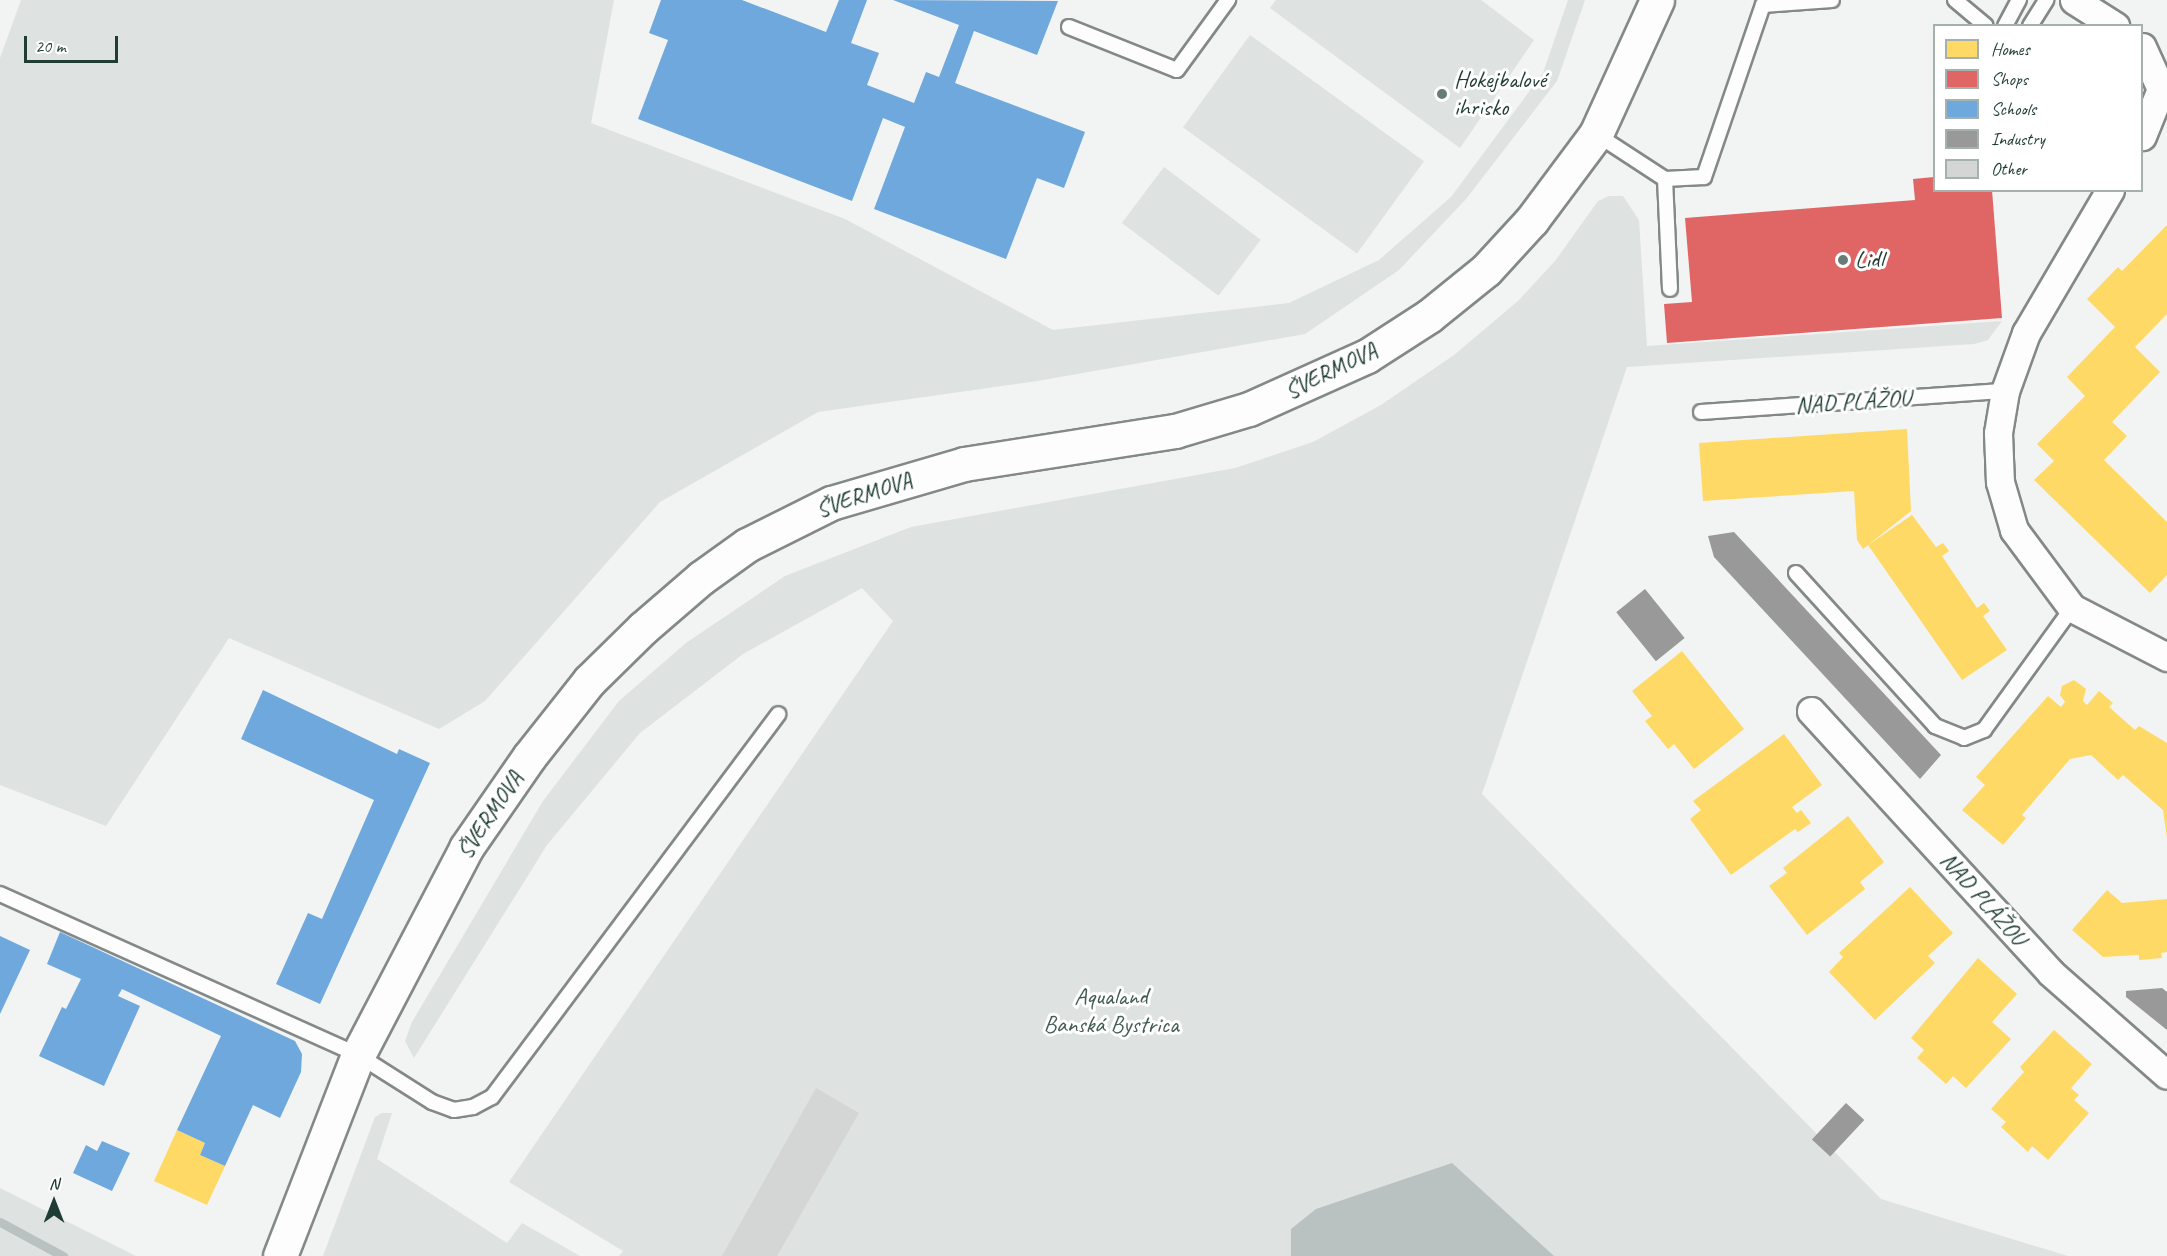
<!DOCTYPE html>
<meta charset="utf-8">
<style>
body{margin:0}
#map{position:relative;width:2167px;height:1256px;overflow:hidden;background:#f2f3f3;font-family:Caveat,sans-serif}
div>[style]{position:absolute}
.green>*{inset:0;background:#dee2e1;transform-origin:0 0}
.water>*{inset:0;background:#b9c2c0}
.homes>*{inset:0;background:#ffd966}
.shops>*{inset:0;background:#e06666}
.schools>*{inset:0;background:#6fa8dc}
.industry>*{inset:0;background:#999;transform-origin:0 0}
.stream>*{height:9px;margin:-4.5px;padding:0 4.5px;transform-origin:4.5px;border-radius:4.5px;background:#b9c2c0}
.building>*{inset:0;background:#d3d6d5}
.roads{filter:drop-shadow(2px 0 #838988) drop-shadow(-2px 0 #838988) drop-shadow(0 2px #838988) drop-shadow(0 -2px #838988)}
.lane>*{height:14px;margin:-7px;padding:0 7px;transform-origin:7px;border-radius:7px;background:#fdfdfd}
.street>*{height:27px;margin:-13.5px;padding:0 13.5px;transform-origin:13.5px;border-radius:13.5px;background:#fdfdfd}
.secondary>*{height:33px;margin:-16.5px;padding:0 16.5px;transform-origin:16.5px;border-radius:16.5px;background:#fdfdfd}
.dots>*{width:16px;height:16px;translate:-50% -50%;box-sizing:border-box;border:3px solid #fff;border-radius:50%}
span{translate:-50% -50%;white-space:nowrap;text-align:center;line-height:1.15;-webkit-text-stroke:6px #fff;paint-order:stroke}
.poi-label{font-size:24px;color:#1f3d34}
.left{translate:0 -50%;text-align:left}
.street-label{font-size:24px;color:#1f3d34}
.park-label{font-size:24px;color:#425b54}
.legend{position:absolute;left:1933px;top:24px;width:210px;height:168px;box-sizing:border-box;background:#fff;border:2px solid #a5b1ae;margin:0;padding:8px 10px;list-style:none;font-size:18px;color:#1f3d34}
.legend li{display:flex;align-items:center;gap:12px;height:30px}
.legend b{width:30px;border:2px solid #a5b1ae}
.north{position:absolute;left:24px;top:1172px;width:60px;height:60px;-webkit-text-stroke:4px #fff;paint-order:stroke;rotate:0deg;font-size:16px;font-weight:700;line-height:24px;text-align:center;color:#1f3d34}
.north::after{content:'';display:block;margin:auto;width:21px;height:27px;background:#1f3d34;clip-path:polygon(50% 0,100% 100%,50% 72%,0 100%)}
.scale{position:absolute;left:24px;top:36px;width:94px;height:27px;box-sizing:border-box;border:3px solid #1f3d34;border-top:0;padding-left:8px;font-size:18px;line-height:21px;white-space:nowrap;color:#1f3d34;-webkit-text-stroke:4px #fff;paint-order:stroke}
</style>
<div id="map">
<div class="green">
<div style="clip-path:polygon(21px 0,614px 0,591px 123px,845px 219px,1053px 330px,1289px 303px,1379px 260px,1451px 197px,1543px 73px,1568px 0,1585px 0,1557px 81px,1466px 199px,1399px 270px,1305px 334px,1037px 381px,818px 412px,660px 502px,485px 701px,439px 729px,229px 638px,106px 826px,0 785px,0 58px)"></div>
<div style="clip-path:polygon(1276px 0,1481px 0,1534px 40px,1460px 148px,1270px 8px)"></div>
<div style="left:1250px;top:35px;width:215px;height:114px;rotate:36deg"></div>
<div style="left:1164px;top:167px;width:121px;height:70px;rotate:37deg"></div>
<div style="clip-path:polygon(1609px 196px,1623px 196px,1639px 220px,1647px 346px,2002px 321px,1988px 340px,1974px 344px,1627px 367px,1482px 794px,1881px 1199px,2068px 1256px,619px 1256px,623px 1251px,509px 1182px,893px 621px,862px 588px,743px 654px,640px 733px,547px 845px,414px 1058px,405px 1041px,412px 1022px,543px 801px,619px 701px,686px 643px,785px 576px,911px 527px,1235px 468px,1313px 442px,1381px 405px,1454px 355px,1518px 301px,1555px 261px,1598px 201px)"></div>
<div style="clip-path:polygon(382px 1113px,392px 1113px,377px 1159px,507px 1243px,522px 1223px,580px 1256px,323px 1256px,375px 1117px)"></div>
<div style="clip-path:polygon(0 1188px,136px 1256px,0 1256px)"></div>
</div>
<div class="water">
<div style="clip-path:polygon(1452px 1163px,1554px 1256px,1291px 1256px,1291px 1229px,1316px 1209px)"></div>
</div>
<div class="homes">
<div style="clip-path:polygon(2167px 225px,2167px 314px,2135px 347px,2160px 372px,2112px 422px,2127px 436px,2104px 460px,2167px 522px,2167px 575px,2150px 593px,2034px 480px,2054px 461px,2037px 444px,2085px 396px,2067px 377px,2115px 327px,2087px 299px,2118px 267px,2122px 271px)"></div>
<div style="clip-path:polygon(1907px 429px,1911px 511px,1863px 549px,1857px 540px,1854px 491px,1703px 501px,1699px 443px)"></div>
<div style="clip-path:polygon(1912px 515px,1936px 547px,1943px 543px,1949px 551px,1942px 556px,1977px 608px,1984px 603px,1990px 611px,1983px 616px,2007px 650px,1962px 680px,1868px 545px)"></div>
<div style="clip-path:polygon(1682px 651px,1744px 729px,1694px 769px,1674px 744px,1668px 749px,1645px 721px,1652px 716px,1632px 691px)"></div>
<div style="clip-path:polygon(2074px 680px,2086px 689px,2083px 701px,2087px 705px,2099px 691px,2113px 703px,2109px 707px,2135px 730px,2139px 726px,2167px 743px,2167px 838px,2163px 810px,2123px 775px,2118px 780px,2091px 755px,2070px 759px,2022px 815px,2026px 818px,2003px 845px,1962px 810px,1985px 785px,1976px 777px,2048px 696px,2061px 707px,2065px 702px,2060px 695px,2062px 686px)"></div>
<div style="clip-path:polygon(1784px 734px,1822px 785px,1792px 807px,1797px 813px,1801px 810px,1811px 823px,1798px 832px,1795px 829px,1731px 875px,1690px 819px,1701px 810px,1693px 801px)"></div>
<div style="clip-path:polygon(1848px 816px,1884px 862px,1860px 882px,1865px 889px,1807px 935px,1769px 886px,1787px 873px,1783px 868px)"></div>
<div style="clip-path:polygon(1910px 887px,1953px 933px,1928px 956px,1935px 963px,1875px 1020px,1829px 972px,1843px 957px,1839px 953px)"></div>
<div style="clip-path:polygon(2107px 890px,2122px 903px,2167px 899px,2167px 952px,2161px 953px,2162px 958px,2139px 960px,2139px 955px,2103px 957px,2072px 930px)"></div>
<div style="clip-path:polygon(1978px 958px,2017px 994px,1992px 1022px,2011px 1039px,1966px 1088px,1953px 1076px,1946px 1084px,1917px 1058px,1924px 1050px,1911px 1038px)"></div>
<div style="clip-path:polygon(2054px 1030px,2092px 1064px,2071px 1088px,2079px 1095px,2074px 1100px,2089px 1113px,2048px 1160px,2032px 1146px,2028px 1152px,2001px 1127px,2006px 1122px,1991px 1109px,2024px 1072px,2020px 1067px)"></div>
<div style="clip-path:polygon(177px 1130px,205px 1143px,200px 1155px,225px 1166px,207px 1205px,154px 1181px)"></div>
</div>
<div class="shops">
<div style="clip-path:polygon(1934px 177px,1934px 190px,1992px 190px,2002px 318px,1667px 343px,1664px 304px,1692px 302px,1685px 218px,1915px 200px,1913px 179px)"></div>
</div>
<div class="schools">
<div style="clip-path:polygon(661px 0,742px 0,826px 32px,839px 0,867px 0,851px 43px,879px 53px,867px 85px,914px 103px,926px 72px,939px 77px,959px 25px,893px 0,1058px 1px,1037px 55px,974px 31px,955px 83px,1085px 132px,1064px 188px,1037px 178px,1006px 259px,874px 209px,905px 127px,883px 118px,852px 201px,638px 119px,668px 40px,649px 33px)"></div>
<div style="clip-path:polygon(263px 690px,397px 754px,399px 749px,430px 763px,320px 1004px,276px 984px,308px 913px,322px 919px,374px 800px,241px 739px)"></div>
<div style="clip-path:polygon(60px 932px,295px 1041px,302px 1054px,301px 1072px,280px 1118px,253px 1105px,225px 1166px,200px 1155px,205px 1143px,177px 1130px,221px 1036px,122px 989px,118px 996px,140px 1006px,104px 1086px,39px 1056px,62px 1007px,66px 1009px,81px 979px,47px 964px)"></div>
<div style="clip-path:polygon(0 936px,30px 950px,0 1014px)"></div>
<div style="clip-path:polygon(102px 1141px,130px 1153px,112px 1191px,73px 1173px,86px 1145px,97px 1151px)"></div>
</div>
<div class="industry">
<div style="clip-path:polygon(1734px 532px,1941px 755px,1920px 779px,1714px 557px,1708px 536px)"></div>
<div style="left:1645px;top:589px;width:63px;height:37px;rotate:51deg"></div>
<div style="clip-path:polygon(2162px 988px,2167px 992px,2167px 1030px,2126px 997px,2126px 991px)"></div>
<div style="left:1846px;top:1103px;width:25px;height:50px;rotate:43deg"></div>
</div>
<div class="stream">
<div style="left:0;top:1222px;width:72px;rotate:28.4deg"></div>
</div>
<div class="building">
<div style="clip-path:polygon(816px 1088px,859px 1113px,777px 1256px,722px 1256px)"></div>
</div>
<div class="roads">
<div class="lane">
<div style="left:1955px;top:0;width:40px;rotate:40deg"></div>
<div style="left:2005px;top:26px;width:30px;rotate:-62deg"></div>
<div style="left:2030px;top:26px;width:31px;rotate:-58deg"></div>
<div style="left:1069px;top:27px;width:116px;rotate:21.7deg"></div>
<div style="left:1177px;top:70px;width:87px;rotate:-53.9deg"></div>
<div style="left:1596px;top:134px;width:82px;rotate:33.1deg"></div>
<div style="left:1665px;top:179px;width:39px;rotate:-3deg"></div>
<div style="left:1704px;top:177px;width:182px;rotate:-71.1deg"></div>
<div style="left:1763px;top:5px;width:69px;rotate:-4.1deg"></div>
<div style="left:1665px;top:179px;width:110px;rotate:87.4deg"></div>
<div style="left:1701px;top:412px;width:305px;rotate:-4deg"></div>
<div style="left:1796px;top:573px;width:207px;rotate:47.7deg"></div>
<div style="left:1935px;top:726px;width:31px;rotate:22deg"></div>
<div style="left:1964px;top:738px;width:22px;rotate:-22deg"></div>
<div style="left:1984px;top:730px;width:150px;rotate:-54.2deg"></div>
<div style="left:0;top:894px;width:393px;rotate:24.2deg"></div>
<div style="left:358px;top:1055px;width:88px;rotate:32.4deg"></div>
<div style="left:432px;top:1102px;width:23px;rotate:20deg"></div>
<div style="left:454px;top:1110px;width:19px;rotate:-9deg"></div>
<div style="left:473px;top:1107px;width:21px;rotate:-28deg"></div>
<div style="left:492px;top:1097px;width:478px;rotate:-53.2deg"></div>
</div>
<div class="street">
<div style="left:2074px;top:0;width:49px;rotate:32.4deg"></div>
<div style="left:2142px;top:47px;width:46px;rotate:65.7deg"></div>
<div style="left:2161px;top:89px;width:51px;rotate:112deg"></div>
<div style="left:2110px;top:190px;width:166px;rotate:120.4deg"></div>
<div style="left:2026px;top:333px;width:62px;rotate:109.9deg"></div>
<div style="left:2005px;top:391px;width:43px;rotate:99.5deg"></div>
<div style="left:1998px;top:433px;width:49px;rotate:87.7deg"></div>
<div style="left:2000px;top:482px;width:50px;rotate:73.7deg"></div>
<div style="left:2014px;top:530px;width:97px;rotate:53.4deg"></div>
<div style="left:2072px;top:608px;width:107px;rotate:27.3deg"></div>
<div style="left:1811px;top:711px;width:355px;rotate:47.5deg"></div>
<div style="left:2051px;top:973px;width:154px;rotate:41.3deg"></div>
</div>
<div class="secondary">
<div style="left:280px;top:1256px;width:216px;rotate:-68.8deg"></div>
<div style="left:358px;top:1055px;width:233px;rotate:-62.4deg"></div>
<div style="left:466px;top:848px;width:111px;rotate:-55.3deg"></div>
<div style="left:529px;top:757px;width:97px;rotate:-51.7deg"></div>
<div style="left:589px;top:681px;width:76px;rotate:-44.5deg"></div>
<div style="left:643px;top:628px;width:77px;rotate:-40.8deg"></div>
<div style="left:701px;top:578px;width:57px;rotate:-35.7deg"></div>
<div style="left:747px;top:545px;width:94px;rotate:-26.6deg"></div>
<div style="left:831px;top:503px;width:139px;rotate:-16.3deg"></div>
<div style="left:964px;top:464px;width:214px;rotate:-8.9deg"></div>
<div style="left:1175px;top:431px;width:77px;rotate:-16.6deg"></div>
<div style="left:1249px;top:409px;width:129px;rotate:-24.2deg"></div>
<div style="left:1367px;top:356px;width:74px;rotate:-32.8deg"></div>
<div style="left:1429px;top:316px;width:73px;rotate:-38.9deg"></div>
<div style="left:1486px;top:270px;width:68px;rotate:-47.4deg"></div>
<div style="left:1532px;top:220px;width:107px;rotate:-53.3deg"></div>
<div style="left:1596px;top:134px;width:147px;rotate:-65.5deg"></div>
</div>
</div>
<div class="dots">
<div style="left:1442px;top:94px;background:#697d77"></div>
<div style="left:1843px;top:260px;background:#697d77"></div>
</div>
<div class="poi-label">
<span class="left" style="left:1454px;top:94px">Hokejbalové<br>ihrisko</span>
<span class="left" style="left:1855px;top:260px">Lidl</span>
</div>
<div class="street-label">
<span style="left:1331px;top:371px;rotate:-26deg">ŠVERMOVA</span>
<span style="left:1853px;top:402px;rotate:-4deg">NAD PLÁŽOU</span>
<span style="left:864px;top:495px;rotate:-18deg">ŠVERMOVA</span>
<span style="left:490px;top:815px;rotate:-56deg">ŠVERMOVA</span>
<span style="left:1983px;top:899px;rotate:48deg">NAD PLÁŽOU</span>
</div>
<div class="park-label">
<span style="left:1111px;top:1011px">Aqualand<br>Banská Bystrica</span>
</div>
<ul class="legend">
<li><b style="height:16px;background:#ffd966"></b>Homes</li>
<li><b style="height:16px;background:#e06666"></b>Shops</li>
<li><b style="height:16px;background:#6fa8dc"></b>Schools</li>
<li><b style="height:16px;background:#999"></b>Industry</li>
<li><b style="height:16px;background:#d3d6d5"></b>Other</li>
</ul>
<div class="north">N</div>
<div class="scale">20 m</div>
</div>
